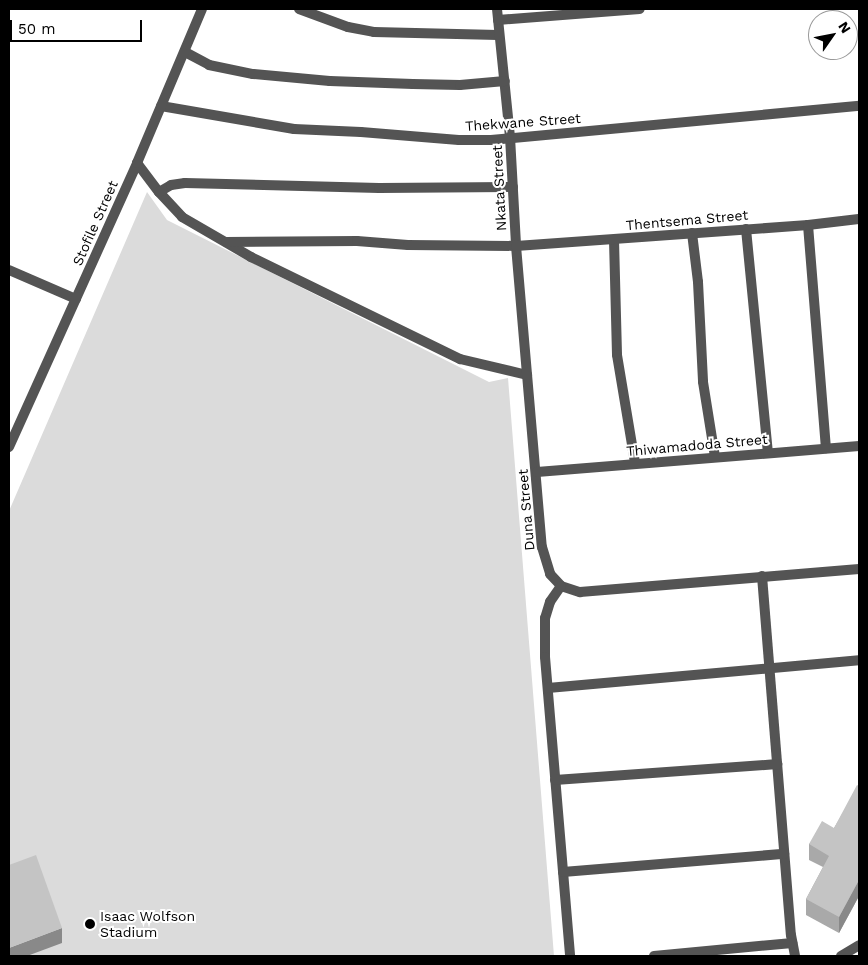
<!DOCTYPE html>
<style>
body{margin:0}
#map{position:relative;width:868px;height:965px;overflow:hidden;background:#fff;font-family:"Work Sans",sans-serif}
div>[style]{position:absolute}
.green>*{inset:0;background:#dbdbdb}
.service>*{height:10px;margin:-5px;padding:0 5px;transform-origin:5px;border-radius:5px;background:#545454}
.minor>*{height:10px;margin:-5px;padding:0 5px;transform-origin:5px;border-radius:5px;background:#545454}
.tertiary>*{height:10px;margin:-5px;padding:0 5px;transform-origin:5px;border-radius:5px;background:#545454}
.wall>*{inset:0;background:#a9a9a9}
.shaded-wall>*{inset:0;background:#898989}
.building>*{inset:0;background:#c4c4c4}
.dots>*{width:14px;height:14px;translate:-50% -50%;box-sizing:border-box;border:2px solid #fff;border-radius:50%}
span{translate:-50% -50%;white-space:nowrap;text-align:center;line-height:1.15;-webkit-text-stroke:4px #fff;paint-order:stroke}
.street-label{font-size:14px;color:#000}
.poi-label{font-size:14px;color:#000}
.left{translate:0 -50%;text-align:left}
.frame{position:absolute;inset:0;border:10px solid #000;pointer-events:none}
.north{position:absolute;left:808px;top:10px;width:50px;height:50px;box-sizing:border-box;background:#fff;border:1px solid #999;border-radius:50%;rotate:57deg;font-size:14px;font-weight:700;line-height:20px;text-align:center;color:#000}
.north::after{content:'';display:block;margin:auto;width:18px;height:22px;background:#000;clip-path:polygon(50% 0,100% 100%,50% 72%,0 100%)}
.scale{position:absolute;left:10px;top:20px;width:132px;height:22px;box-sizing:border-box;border:2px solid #000;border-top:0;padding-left:6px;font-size:15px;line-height:18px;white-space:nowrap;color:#000;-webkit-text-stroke:4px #fff;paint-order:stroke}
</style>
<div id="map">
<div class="green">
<div style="clip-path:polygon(147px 192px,167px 220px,489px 382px,508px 378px,554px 956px,9px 956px,9px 511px)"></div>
</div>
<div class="service">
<div style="left:137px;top:163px;width:36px;rotate:53deg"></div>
<div style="left:159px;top:192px;width:34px;rotate:47deg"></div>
<div style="left:182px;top:217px;width:80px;rotate:30.1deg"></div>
<div style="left:251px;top:257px;width:233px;rotate:26deg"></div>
<div style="left:460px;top:359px;width:69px;rotate:13.4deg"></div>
<div style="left:808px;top:225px;width:224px;rotate:85.4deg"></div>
<div style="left:746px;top:229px;width:224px;rotate:84.4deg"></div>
<div style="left:692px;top:233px;width:49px;rotate:83deg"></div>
<div style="left:698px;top:282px;width:100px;rotate:87.1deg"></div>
<div style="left:703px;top:382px;width:76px;rotate:80.9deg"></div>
<div style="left:614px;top:240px;width:115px;rotate:88.5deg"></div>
<div style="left:617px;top:355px;width:109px;rotate:80.5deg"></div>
</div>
<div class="minor">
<div style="left:299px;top:9px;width:52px;rotate:20.2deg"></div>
<div style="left:348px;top:27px;width:26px;rotate:11deg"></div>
<div style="left:374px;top:32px;width:124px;rotate:1.4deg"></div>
<div style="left:497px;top:9px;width:129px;rotate:84.2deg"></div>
<div style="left:510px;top:137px;width:109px;rotate:86.8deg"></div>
<div style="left:516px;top:246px;width:302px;rotate:85.1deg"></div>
<div style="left:542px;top:547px;width:28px;rotate:73deg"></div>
<div style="left:550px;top:574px;width:16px;rotate:47deg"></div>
<div style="left:561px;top:586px;width:20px;rotate:18deg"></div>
<div style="left:580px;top:592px;width:280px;rotate:-4.7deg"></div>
<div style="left:498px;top:20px;width:142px;rotate:-4.4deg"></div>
<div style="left:185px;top:52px;width:27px;rotate:28deg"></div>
<div style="left:209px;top:65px;width:45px;rotate:11.6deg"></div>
<div style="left:253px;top:74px;width:77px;rotate:5.2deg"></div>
<div style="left:330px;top:81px;width:83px;rotate:2.1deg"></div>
<div style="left:413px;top:84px;width:47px;rotate:1.2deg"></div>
<div style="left:460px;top:85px;width:45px;rotate:-5.1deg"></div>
<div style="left:161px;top:106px;width:135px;rotate:9.8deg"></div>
<div style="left:294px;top:129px;width:67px;rotate:2.6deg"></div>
<div style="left:361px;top:132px;width:98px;rotate:4.7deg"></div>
<div style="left:459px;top:140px;width:32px"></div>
<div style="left:491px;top:140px;width:370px;rotate:-5.3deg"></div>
<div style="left:159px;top:192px;width:14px;rotate:-30deg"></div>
<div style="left:171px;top:185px;width:14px;rotate:-8deg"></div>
<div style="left:185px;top:183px;width:194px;rotate:1.5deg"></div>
<div style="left:379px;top:188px;width:134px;rotate:-0.4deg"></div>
<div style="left:226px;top:242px;width:131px;rotate:-0.4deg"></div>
<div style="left:357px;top:241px;width:51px;rotate:4.5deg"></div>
<div style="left:408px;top:245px;width:108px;rotate:0.5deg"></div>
<div style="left:516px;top:246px;width:293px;rotate:-4.1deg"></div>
<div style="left:808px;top:225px;width:51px;rotate:-6.7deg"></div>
<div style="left:9px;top:270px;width:73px;rotate:23.4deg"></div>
<div style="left:9px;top:447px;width:312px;rotate:-65.7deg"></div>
<div style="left:137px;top:163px;width:167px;rotate:-67.1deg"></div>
<div style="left:537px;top:472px;width:323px;rotate:-4.6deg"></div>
<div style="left:762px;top:576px;width:360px;rotate:85.4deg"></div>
<div style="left:791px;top:935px;width:21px;rotate:79deg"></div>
<div style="left:561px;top:586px;width:19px;rotate:125deg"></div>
<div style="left:550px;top:602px;width:17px;rotate:107deg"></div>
<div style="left:545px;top:618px;width:39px;rotate:90deg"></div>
<div style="left:545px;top:657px;width:300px;rotate:85.2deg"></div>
<div style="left:548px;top:688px;width:312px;rotate:-5.1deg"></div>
<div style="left:555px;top:780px;width:223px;rotate:-4.1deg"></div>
<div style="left:563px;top:872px;width:222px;rotate:-4.7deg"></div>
<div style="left:654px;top:956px;width:139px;rotate:-5.4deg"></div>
</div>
<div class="tertiary">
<div style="left:841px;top:956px;width:21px;rotate:-31deg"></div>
</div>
<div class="wall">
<div style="clip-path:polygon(859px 786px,859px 896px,839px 933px,806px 915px,806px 899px,823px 867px,809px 860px,809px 844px,834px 828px)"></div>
</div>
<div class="shaded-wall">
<div style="clip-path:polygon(859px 880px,859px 896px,839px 933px,839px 917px)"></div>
<div style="clip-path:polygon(62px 928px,62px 943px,27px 956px,9px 956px,9px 948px)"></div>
</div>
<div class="building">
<div style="clip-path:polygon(857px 785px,859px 786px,859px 880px,839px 917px,806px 899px,829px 856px,809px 844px,822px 821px,834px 828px)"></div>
<div style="clip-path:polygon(36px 855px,62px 928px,9px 948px,9px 865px)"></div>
</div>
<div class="dots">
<div style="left:90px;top:924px;background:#000"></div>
</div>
<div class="street-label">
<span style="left:523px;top:122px;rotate:-4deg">Thekwane Street</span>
<span style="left:499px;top:188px;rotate:-93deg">Nkata Street</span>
<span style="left:687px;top:220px;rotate:-5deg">Thentsema Street</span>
<span style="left:95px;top:223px;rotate:-66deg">Stofile Street</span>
<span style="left:697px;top:445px;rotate:-5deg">Thiwamadoda Street</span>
<span style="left:526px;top:510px;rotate:-95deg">Duna Street</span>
</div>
<div class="poi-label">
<span class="left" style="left:100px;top:924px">Isaac Wolfson<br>Stadium</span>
</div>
<div class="frame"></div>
<div class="north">N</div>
<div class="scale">50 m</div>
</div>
